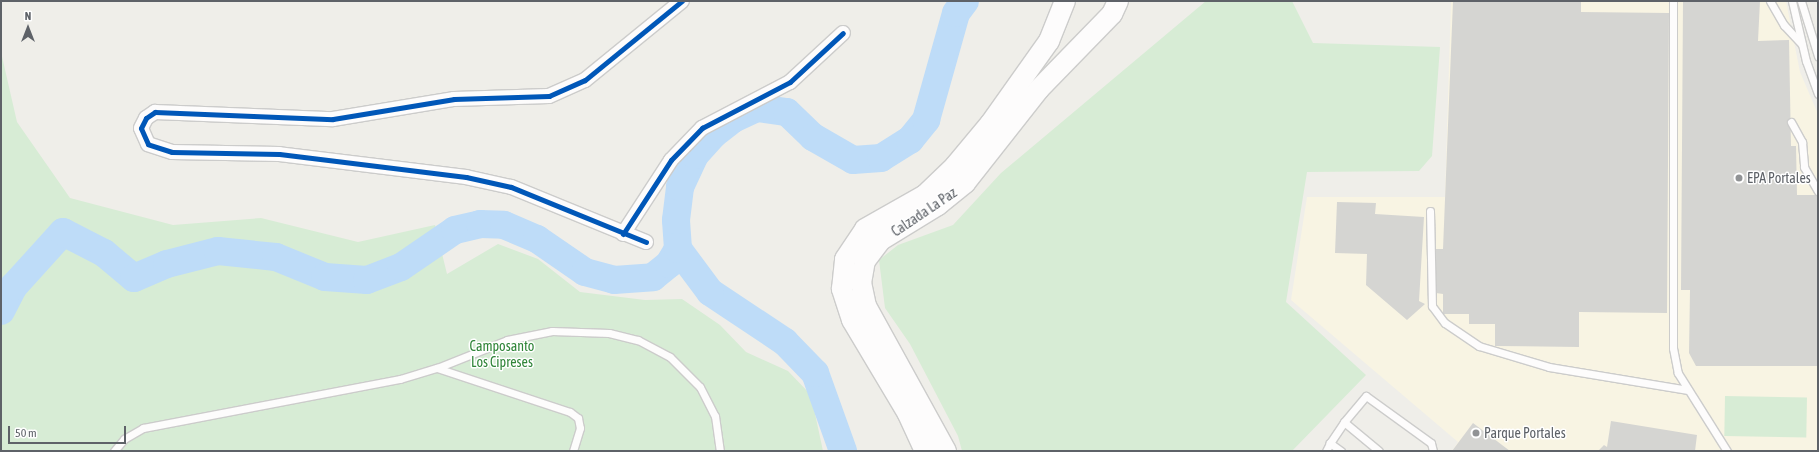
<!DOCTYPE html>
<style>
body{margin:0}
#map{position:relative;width:1819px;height:452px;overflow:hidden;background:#efeee9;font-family:"Asap Condensed",sans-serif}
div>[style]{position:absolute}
.commercial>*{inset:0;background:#f8f4e3}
.green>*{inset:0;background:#d7ecd5;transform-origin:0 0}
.river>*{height:28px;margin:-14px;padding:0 14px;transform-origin:14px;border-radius:14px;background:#bedcf8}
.building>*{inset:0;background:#d5d5d2}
.roads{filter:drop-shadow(1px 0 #cccccb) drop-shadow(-1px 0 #cccccb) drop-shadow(0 1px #cccccb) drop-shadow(0 -1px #cccccb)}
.service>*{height:7px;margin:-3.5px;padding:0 3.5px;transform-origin:3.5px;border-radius:3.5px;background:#fdfcfc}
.minor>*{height:14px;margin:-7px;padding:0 7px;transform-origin:7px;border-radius:7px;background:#fdfcfc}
.secondary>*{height:20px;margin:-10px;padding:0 10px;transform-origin:10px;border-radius:10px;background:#fdfcfc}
.cycleway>*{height:5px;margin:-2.5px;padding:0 2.5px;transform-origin:2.5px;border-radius:2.5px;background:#0057b8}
.dots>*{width:11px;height:11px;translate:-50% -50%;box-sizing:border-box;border:2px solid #fff;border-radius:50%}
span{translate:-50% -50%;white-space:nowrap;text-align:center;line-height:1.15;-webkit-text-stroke:3px #fff;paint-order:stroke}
.poi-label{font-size:14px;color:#5e6268}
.left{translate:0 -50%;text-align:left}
.street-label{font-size:14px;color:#5e6268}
.park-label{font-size:14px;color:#308539}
.frame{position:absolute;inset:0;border:2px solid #5e6268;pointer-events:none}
.north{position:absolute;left:8px;top:8px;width:40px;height:40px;-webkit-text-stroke:3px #fff;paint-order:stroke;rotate:0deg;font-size:11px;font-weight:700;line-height:16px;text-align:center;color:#5e6268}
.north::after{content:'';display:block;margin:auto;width:14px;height:18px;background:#5e6268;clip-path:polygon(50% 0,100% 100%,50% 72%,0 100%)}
.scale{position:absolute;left:8px;top:426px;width:118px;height:18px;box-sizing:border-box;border:2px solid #5e6268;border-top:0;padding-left:5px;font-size:12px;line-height:14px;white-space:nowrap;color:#5e6268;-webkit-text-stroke:3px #fff;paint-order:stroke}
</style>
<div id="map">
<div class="commercial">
<div style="clip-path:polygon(1451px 1px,1786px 1px,1800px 72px,1818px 114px,1818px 451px,1452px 451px,1458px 442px,1291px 300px,1307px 197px,1445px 197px)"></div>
</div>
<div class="green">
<div style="clip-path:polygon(1206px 1px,1292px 1px,1313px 43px,1440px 47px,1432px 156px,1419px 171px,1307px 172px,1286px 302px,1366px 375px,1292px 451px,962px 451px,958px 436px,910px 344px,885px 308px,879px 260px,898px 245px,953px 225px,1001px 173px)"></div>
<div style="clip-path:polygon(1px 52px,17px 122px,70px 198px,173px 225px,261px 218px,358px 242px,435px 225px,447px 274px,498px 244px,538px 259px,580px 292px,645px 300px,682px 299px,720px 325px,746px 352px,788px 371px,811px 395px,823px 451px,1px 451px)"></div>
<div style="left:1725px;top:396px;width:82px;height:40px;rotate:1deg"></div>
</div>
<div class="river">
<div style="left:1px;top:311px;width:28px;rotate:-63deg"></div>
<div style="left:14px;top:286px;width:73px;rotate:-47.8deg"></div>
<div style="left:63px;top:232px;width:46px;rotate:27.1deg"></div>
<div style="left:104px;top:253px;width:39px;rotate:40deg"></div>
<div style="left:134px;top:278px;width:36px;rotate:-23deg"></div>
<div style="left:167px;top:264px;width:53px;rotate:-14.3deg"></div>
<div style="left:218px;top:251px;width:58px;rotate:5.9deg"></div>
<div style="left:276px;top:257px;width:53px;rotate:22.2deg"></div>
<div style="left:325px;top:277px;width:42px;rotate:4.1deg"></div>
<div style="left:367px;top:280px;width:36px;rotate:-21deg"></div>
<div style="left:401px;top:267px;width:65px;rotate:-34.4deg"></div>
<div style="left:455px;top:230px;width:26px;rotate:-13deg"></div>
<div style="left:480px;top:224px;width:24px;rotate:2deg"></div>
<div style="left:504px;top:225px;width:36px;rotate:23deg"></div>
<div style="left:537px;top:239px;width:58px;rotate:34.5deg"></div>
<div style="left:585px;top:272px;width:30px;rotate:15deg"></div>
<div style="left:614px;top:280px;width:39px;rotate:-4deg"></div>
<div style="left:653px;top:277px;width:21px;rotate:-39deg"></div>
<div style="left:669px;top:264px;width:17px;rotate:-59deg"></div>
<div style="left:843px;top:451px;width:83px;rotate:-109.7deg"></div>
<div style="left:815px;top:373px;width:43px;rotate:-134.1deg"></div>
<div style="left:785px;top:342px;width:90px;rotate:-146.3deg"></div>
<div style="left:710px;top:292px;width:54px;rotate:-126.7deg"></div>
<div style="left:678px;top:249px;width:29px;rotate:-94deg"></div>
<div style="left:676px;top:220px;width:33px;rotate:-83deg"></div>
<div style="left:680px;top:187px;width:35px;rotate:-65deg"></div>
<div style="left:695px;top:155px;width:28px;rotate:-48deg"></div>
<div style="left:714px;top:134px;width:24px;rotate:-38deg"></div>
<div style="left:733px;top:119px;width:26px;rotate:-25deg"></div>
<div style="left:757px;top:108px;width:30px;rotate:8deg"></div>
<div style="left:787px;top:112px;width:36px;rotate:44deg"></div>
<div style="left:813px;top:137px;width:46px;rotate:29.9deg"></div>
<div style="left:853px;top:160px;width:28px;rotate:-4deg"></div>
<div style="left:881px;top:158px;width:34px;rotate:-32deg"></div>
<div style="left:910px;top:140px;width:26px;rotate:-51deg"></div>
<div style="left:926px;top:120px;width:111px;rotate:-74.3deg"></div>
<div style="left:956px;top:13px;width:15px;rotate:-53deg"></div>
</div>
<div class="building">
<div style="clip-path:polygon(1453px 1px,1581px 1px,1581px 12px,1669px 13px,1667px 313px,1579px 312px,1579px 347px,1495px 346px,1495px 324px,1469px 324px,1469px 314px,1443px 314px,1443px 294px,1436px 293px,1436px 249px,1443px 249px)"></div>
<div style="clip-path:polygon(1683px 1px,1760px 1px,1758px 41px,1789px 40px,1791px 146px,1796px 146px,1797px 195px,1818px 195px,1818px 366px,1696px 366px,1689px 353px,1690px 290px,1681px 290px)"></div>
<div style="clip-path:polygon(1337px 202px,1376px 203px,1375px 214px,1424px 217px,1419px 301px,1425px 304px,1407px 320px,1366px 285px,1367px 254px,1335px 253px)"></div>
<div style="clip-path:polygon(1611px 421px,1697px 435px,1695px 451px,1598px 451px,1604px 445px,1607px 447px)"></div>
<div style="clip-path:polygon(1473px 423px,1510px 451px,1452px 451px)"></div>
</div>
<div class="roads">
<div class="service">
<div style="left:1673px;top:1px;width:347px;rotate:90deg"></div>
<div style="left:1673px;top:348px;width:25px;rotate:79deg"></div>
<div style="left:1678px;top:373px;width:92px;rotate:57.9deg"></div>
<div style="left:1770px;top:1px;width:28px;rotate:60deg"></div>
<div style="left:1784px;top:25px;width:26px;rotate:47deg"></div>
<div style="left:1792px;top:1px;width:62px;rotate:76.9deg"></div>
<div style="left:1806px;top:61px;width:35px;rotate:70deg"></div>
<div style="left:1801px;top:1px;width:58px;rotate:72.8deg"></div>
<div style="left:1791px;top:122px;width:23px;rotate:61deg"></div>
<div style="left:1802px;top:142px;width:25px;rotate:85deg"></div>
<div style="left:1804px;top:167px;width:28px;rotate:60deg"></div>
<div style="left:1430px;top:211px;width:95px;rotate:88.8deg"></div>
<div style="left:1432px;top:306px;width:21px;rotate:53deg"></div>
<div style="left:1445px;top:323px;width:41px;rotate:34.1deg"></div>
<div style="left:1479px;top:346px;width:73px;rotate:16.7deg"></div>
<div style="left:1549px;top:367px;width:141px;rotate:9.4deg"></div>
<div style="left:437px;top:368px;width:140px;rotate:18.3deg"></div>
<div style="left:570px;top:412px;width:10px;rotate:37deg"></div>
<div style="left:578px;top:418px;width:10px;rotate:79deg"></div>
<div style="left:580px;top:428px;width:24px;rotate:107deg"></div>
<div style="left:1344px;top:422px;width:34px;rotate:-50deg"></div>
<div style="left:1366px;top:396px;width:80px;rotate:35.9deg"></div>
<div style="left:1431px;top:443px;width:8px;rotate:76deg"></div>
<div style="left:114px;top:451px;width:16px;rotate:-50deg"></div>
<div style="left:124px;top:439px;width:22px;rotate:-30deg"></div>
<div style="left:143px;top:428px;width:262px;rotate:-10.8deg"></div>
<div style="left:400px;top:379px;width:39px;rotate:-17deg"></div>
<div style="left:437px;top:368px;width:75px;rotate:-21.8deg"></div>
<div style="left:507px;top:340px;width:46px;rotate:-11.3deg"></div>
<div style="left:552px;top:331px;width:57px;rotate:2deg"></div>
<div style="left:609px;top:333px;width:30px;rotate:14deg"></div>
<div style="left:638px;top:340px;width:36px;rotate:28deg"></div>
<div style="left:670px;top:357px;width:42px;rotate:45deg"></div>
<div style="left:700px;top:387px;width:33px;rotate:63deg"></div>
<div style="left:715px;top:416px;width:35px;rotate:82deg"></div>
<div style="left:1326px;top:451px;width:9px;rotate:-63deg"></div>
<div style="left:1341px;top:451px;width:14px;rotate:-144deg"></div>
<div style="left:1330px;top:443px;width:25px;rotate:-56deg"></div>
<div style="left:1344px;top:422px;width:45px;rotate:39.6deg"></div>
</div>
<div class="minor">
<div style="left:623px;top:234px;width:88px;rotate:-57deg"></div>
<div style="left:671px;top:160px;width:45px;rotate:-45.9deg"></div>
<div style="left:702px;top:128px;width:99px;rotate:-27.6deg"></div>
<div style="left:790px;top:82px;width:72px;rotate:-42.8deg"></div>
<div style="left:646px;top:242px;width:146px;rotate:-157.8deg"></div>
<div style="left:511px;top:187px;width:46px;rotate:-167.5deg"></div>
<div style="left:466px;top:177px;width:188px;rotate:-173deg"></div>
<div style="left:279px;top:154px;width:107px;rotate:-178.9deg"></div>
<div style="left:172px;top:152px;width:25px;rotate:-162deg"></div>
<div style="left:148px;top:144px;width:17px;rotate:-114deg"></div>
<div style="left:141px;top:128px;width:11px;rotate:-63deg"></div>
<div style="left:146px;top:118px;width:11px;rotate:-34deg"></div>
<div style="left:155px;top:112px;width:178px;rotate:2.3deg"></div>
<div style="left:333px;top:119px;width:123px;rotate:-9.4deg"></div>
<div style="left:454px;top:99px;width:95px;rotate:-1.8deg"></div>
<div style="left:549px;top:96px;width:39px;rotate:-24deg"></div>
<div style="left:585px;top:80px;width:125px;rotate:-39.2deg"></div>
</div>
<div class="secondary">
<div style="left:925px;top:451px;width:41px;rotate:-114.7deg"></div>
<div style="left:908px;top:414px;width:109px;rotate:-120.8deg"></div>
<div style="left:852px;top:320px;width:33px;rotate:-108deg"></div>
<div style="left:842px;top:289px;width:30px;rotate:-84deg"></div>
<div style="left:845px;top:259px;width:36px;rotate:-56deg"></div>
<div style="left:865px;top:229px;width:69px;rotate:-29.5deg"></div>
<div style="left:925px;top:195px;width:42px;rotate:-44deg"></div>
<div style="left:955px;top:166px;width:55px;rotate:-50.2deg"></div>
<div style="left:990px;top:124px;width:102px;rotate:-54.6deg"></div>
<div style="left:1049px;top:41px;width:43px;rotate:-68.2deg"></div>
<div style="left:946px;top:451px;width:166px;rotate:-118.9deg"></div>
<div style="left:866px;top:306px;width:24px;rotate:-102deg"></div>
<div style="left:861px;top:283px;width:22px;rotate:-80deg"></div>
<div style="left:865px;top:261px;width:26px;rotate:-53deg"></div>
<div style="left:881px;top:240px;width:67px;rotate:-31.6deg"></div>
<div style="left:938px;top:205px;width:35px;rotate:-39deg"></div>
<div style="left:965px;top:183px;width:120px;rotate:-51.8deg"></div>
<div style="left:1039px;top:89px;width:105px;rotate:-45.8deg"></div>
<div style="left:1112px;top:14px;width:14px;rotate:-65deg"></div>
</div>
</div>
<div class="cycleway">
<div style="left:623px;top:234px;width:88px;rotate:-57deg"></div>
<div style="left:671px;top:160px;width:45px;rotate:-45.9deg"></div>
<div style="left:702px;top:128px;width:99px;rotate:-27.6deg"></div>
<div style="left:790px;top:82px;width:72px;rotate:-42.8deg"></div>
<div style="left:646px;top:242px;width:146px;rotate:-157.8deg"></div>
<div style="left:511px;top:187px;width:46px;rotate:-167.5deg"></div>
<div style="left:466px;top:177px;width:188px;rotate:-173deg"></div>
<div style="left:279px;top:154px;width:107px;rotate:-178.9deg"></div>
<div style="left:172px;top:152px;width:25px;rotate:-162deg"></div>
<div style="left:148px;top:144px;width:17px;rotate:-114deg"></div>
<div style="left:141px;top:128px;width:11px;rotate:-63deg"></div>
<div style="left:146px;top:118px;width:11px;rotate:-34deg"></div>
<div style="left:155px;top:112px;width:178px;rotate:2.3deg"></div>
<div style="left:333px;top:119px;width:123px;rotate:-9.4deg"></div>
<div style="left:454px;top:99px;width:95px;rotate:-1.8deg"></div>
<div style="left:549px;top:96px;width:39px;rotate:-24deg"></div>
<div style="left:585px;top:80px;width:125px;rotate:-39.2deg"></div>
</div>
<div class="dots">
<div style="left:1739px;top:178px;background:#919395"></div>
<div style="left:1476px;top:433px;background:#919395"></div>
</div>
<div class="poi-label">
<span class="left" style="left:1747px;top:178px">EPA Portales</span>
<span class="left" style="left:1484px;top:433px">Parque Portales</span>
</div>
<div class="street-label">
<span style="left:924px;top:212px;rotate:-34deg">Calzada La Paz</span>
</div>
<div class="park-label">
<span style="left:502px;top:354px">Camposanto<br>Los Cipreses</span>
</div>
<div class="frame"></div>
<div class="north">N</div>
<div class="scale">50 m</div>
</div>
